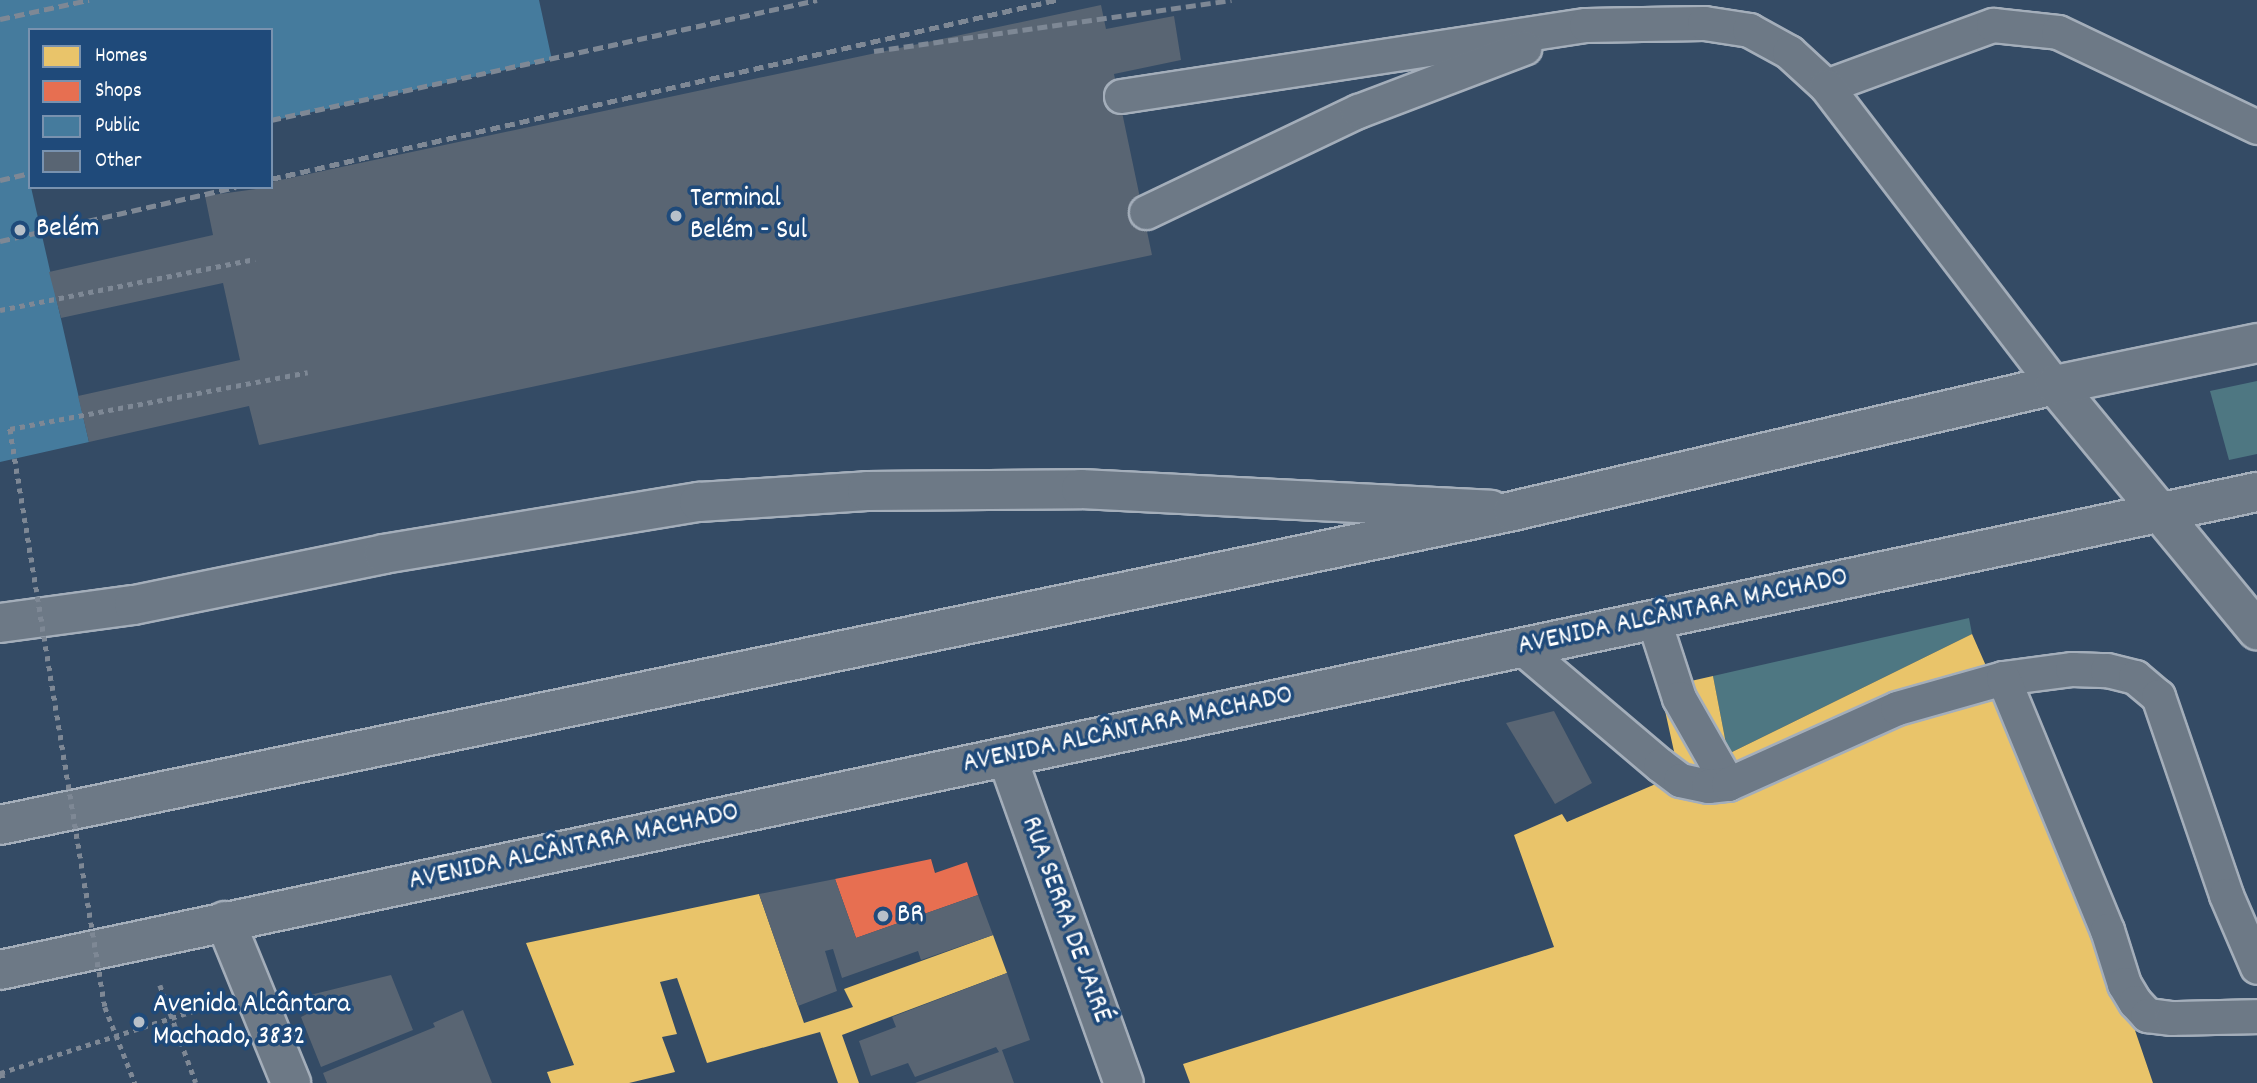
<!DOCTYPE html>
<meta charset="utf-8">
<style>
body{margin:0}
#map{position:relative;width:2257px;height:1083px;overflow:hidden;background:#344b65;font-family:Dekko,sans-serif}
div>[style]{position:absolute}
.green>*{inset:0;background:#4e7782}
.homes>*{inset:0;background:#e9c46a}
.shops>*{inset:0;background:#e76f51}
.public>*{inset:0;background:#457b9d}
.building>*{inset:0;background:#596573}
.path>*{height:4.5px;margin-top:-2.25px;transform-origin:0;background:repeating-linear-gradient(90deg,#7e8895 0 5px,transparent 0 10px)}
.roads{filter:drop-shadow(2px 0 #a4aeba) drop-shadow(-2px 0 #a4aeba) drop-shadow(0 2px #a4aeba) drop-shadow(0 -2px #a4aeba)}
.lane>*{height:33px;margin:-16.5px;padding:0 16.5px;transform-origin:16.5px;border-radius:16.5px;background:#6d7986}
.street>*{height:38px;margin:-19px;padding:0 19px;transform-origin:19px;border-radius:19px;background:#6d7986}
.secondary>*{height:38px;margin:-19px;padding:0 19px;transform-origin:19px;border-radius:19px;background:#6d7986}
.highway>*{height:38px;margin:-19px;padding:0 19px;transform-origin:19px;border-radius:19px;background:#6d7986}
.rail>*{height:5px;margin-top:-2.5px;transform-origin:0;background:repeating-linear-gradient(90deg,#7e8895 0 10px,transparent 0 15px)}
.path-bridge>*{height:4.5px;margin-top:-2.25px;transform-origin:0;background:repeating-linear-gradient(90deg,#7e8895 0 5px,transparent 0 10px)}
.dots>*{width:19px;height:19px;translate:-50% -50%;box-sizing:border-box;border:4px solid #1f4a7a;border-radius:50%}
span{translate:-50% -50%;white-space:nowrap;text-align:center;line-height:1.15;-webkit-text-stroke:7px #1f4a7a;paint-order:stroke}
.poi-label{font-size:28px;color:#fff}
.left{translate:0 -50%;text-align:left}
.street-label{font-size:28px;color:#fff}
.legend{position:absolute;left:28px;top:28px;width:245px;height:161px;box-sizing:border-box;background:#1f4a7a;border:2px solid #7992af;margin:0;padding:9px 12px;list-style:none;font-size:21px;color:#fff}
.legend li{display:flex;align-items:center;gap:14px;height:35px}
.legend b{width:35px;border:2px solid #7992af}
</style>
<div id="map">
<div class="green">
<div style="clip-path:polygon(2257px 381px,2257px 454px,2229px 460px,2210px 391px)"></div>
<div style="clip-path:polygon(1969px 618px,1972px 634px,1728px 754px,1713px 676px)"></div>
</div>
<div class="homes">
<div style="clip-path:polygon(1972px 634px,2096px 916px,2153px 1083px,1190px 1083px,1183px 1064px,1554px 947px,1514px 835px,1562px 814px,1567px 822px,1679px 774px,1660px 688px,1713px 676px,1728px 754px)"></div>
<div style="clip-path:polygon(759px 894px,804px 1023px,853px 1007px,844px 989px,993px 935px,1007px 973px,842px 1035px,859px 1083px,838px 1083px,820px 1032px,707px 1063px,677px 978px,660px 982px,677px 1034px,662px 1037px,675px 1072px,629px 1083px,551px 1083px,547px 1072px,574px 1065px,526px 943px)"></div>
</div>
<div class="shops">
<div style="clip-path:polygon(931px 859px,935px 873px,967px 862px,978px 895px,856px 938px,835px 879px)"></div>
</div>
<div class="public">
<div style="clip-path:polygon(0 0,539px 0,552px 60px,271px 121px,271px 30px,30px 30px,28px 174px,89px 442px,0 462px)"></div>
</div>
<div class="building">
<div style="clip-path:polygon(1101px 5px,1106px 29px,1174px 16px,1181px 60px,1114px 74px,1152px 255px,259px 445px,249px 406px,89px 442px,78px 396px,240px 360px,223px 283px,61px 318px,49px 272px,213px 235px,205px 196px,271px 187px,271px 182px)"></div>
<div style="clip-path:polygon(1554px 711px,1592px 783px,1555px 804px,1506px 723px)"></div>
<div style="clip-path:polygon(835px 879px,856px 938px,978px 895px,993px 935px,921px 960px,918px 951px,842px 978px,833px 949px,825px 951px,837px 991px,798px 1006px,759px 894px)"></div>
<div style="clip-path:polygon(1007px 973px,1030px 1040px,1002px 1050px,1014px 1083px,915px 1083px,999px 1052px,996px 1047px,915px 1077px,908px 1063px,871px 1076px,859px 1041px,896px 1027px,892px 1017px)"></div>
<div style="clip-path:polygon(391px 975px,413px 1030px,321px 1067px,301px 1017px,313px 1011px,306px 996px)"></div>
<div style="clip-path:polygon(463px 1010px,492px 1083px,327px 1083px,323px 1073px,435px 1027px,433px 1023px)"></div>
</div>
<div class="path">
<div style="left:0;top:310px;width:260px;rotate:-11.3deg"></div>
<div style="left:10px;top:429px;width:303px;rotate:-10.8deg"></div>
<div style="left:160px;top:985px;width:104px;rotate:69.8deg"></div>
<div style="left:0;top:1073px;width:216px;rotate:-17.8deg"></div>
<div style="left:2px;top:1073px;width:10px;rotate:79deg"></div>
</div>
<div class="roads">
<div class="lane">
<div style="left:1826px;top:86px;width:178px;rotate:-20.1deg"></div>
<div style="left:1993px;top:25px;width:65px;rotate:6.1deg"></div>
<div style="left:2058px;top:32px;width:221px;rotate:25.5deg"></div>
<div style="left:1121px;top:96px;width:470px;rotate:-8.7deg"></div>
<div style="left:1586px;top:25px;width:118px;rotate:-1deg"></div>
<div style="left:1704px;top:23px;width:46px;rotate:8.8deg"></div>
<div style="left:1749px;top:30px;width:46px;rotate:28.8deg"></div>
<div style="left:1789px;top:52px;width:50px;rotate:42.6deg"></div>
<div style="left:1826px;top:86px;width:377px;rotate:52.6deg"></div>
<div style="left:1146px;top:212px;width:235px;rotate:-25.5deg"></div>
<div style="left:1358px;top:111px;width:178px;rotate:-20.8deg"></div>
<div style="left:1653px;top:618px;width:84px;rotate:72deg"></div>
<div style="left:1679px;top:698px;width:99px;rotate:60.3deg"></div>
<div style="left:1522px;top:648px;width:181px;rotate:40.3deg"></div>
<div style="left:1660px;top:765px;width:25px;rotate:37deg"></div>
<div style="left:1680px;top:780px;width:29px;rotate:12deg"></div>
<div style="left:1708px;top:786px;width:20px;rotate:-6deg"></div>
<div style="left:1728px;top:784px;width:185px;rotate:-24.2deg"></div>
<div style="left:1897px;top:708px;width:110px;rotate:-15.8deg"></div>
<div style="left:2003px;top:678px;width:70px;rotate:-7.4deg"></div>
<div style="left:2072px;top:669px;width:35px;rotate:2deg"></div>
<div style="left:2107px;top:670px;width:29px;rotate:14deg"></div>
<div style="left:2135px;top:677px;width:30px;rotate:40deg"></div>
<div style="left:2158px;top:696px;width:210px;rotate:71.1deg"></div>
<div style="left:2226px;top:895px;width:78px;rotate:66.7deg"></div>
<div style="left:2003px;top:678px;width:273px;rotate:67.6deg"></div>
<div style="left:2107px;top:930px;width:57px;rotate:72.5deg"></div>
<div style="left:2124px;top:984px;width:21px;rotate:59deg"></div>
<div style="left:2135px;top:1002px;width:18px;rotate:47deg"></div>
<div style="left:2147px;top:1015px;width:25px;rotate:7deg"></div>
<div style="left:2172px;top:1018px;width:85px;rotate:-1.3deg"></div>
</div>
<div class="street">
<div style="left:225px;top:921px;width:175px;rotate:67.8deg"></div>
</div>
<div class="secondary">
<div style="left:2055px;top:385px;width:318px;rotate:50.5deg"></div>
<div style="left:0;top:623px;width:135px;rotate:-7.7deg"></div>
<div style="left:134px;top:605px;width:255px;rotate:-11.5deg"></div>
<div style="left:384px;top:554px;width:319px;rotate:-9.4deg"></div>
<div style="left:699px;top:502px;width:168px;rotate:-3.7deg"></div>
<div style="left:867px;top:491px;width:214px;rotate:-0.5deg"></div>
<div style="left:1081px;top:489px;width:410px;rotate:2.9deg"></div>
<div style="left:1007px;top:757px;width:346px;rotate:70.3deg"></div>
</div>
<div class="highway">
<div style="left:0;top:825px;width:1545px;rotate:-11.72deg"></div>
<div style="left:1513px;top:511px;width:556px;rotate:-13.09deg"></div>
<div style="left:2055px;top:385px;width:206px;rotate:-11.7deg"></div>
<div style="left:0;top:970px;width:2307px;rotate:-11.96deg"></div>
</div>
</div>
<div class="rail">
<div style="left:0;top:19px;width:91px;rotate:-12.1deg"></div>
<div style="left:874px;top:51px;width:361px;rotate:-8.1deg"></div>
<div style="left:271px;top:120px;width:559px;rotate:-12.4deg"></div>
<div style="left:271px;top:179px;width:805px;rotate:-12.85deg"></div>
<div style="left:0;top:180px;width:31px;rotate:-13deg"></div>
<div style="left:0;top:241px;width:242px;rotate:-12.9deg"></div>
</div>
<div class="path-bridge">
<div style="left:10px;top:429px;width:586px;rotate:80.67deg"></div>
<div style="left:105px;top:1007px;width:82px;rotate:68.5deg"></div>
</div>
<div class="dots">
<div style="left:676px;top:216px;background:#b8c0c9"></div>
<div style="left:20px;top:230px;background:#b8c0c9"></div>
<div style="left:883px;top:916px;background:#b8c0c9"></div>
<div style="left:139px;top:1022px;background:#b8c0c9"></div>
</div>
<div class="poi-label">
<span class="left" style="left:690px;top:216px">Terminal<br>Belém - Sul</span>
<span class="left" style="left:36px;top:230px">Belém</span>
<span class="left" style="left:897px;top:916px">BR</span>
<span class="left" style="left:153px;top:1022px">Avenida Alcântara<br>Machado, 3832</span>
</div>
<div class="street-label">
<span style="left:1683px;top:613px;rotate:-12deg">AVENIDA ALCÂNTARA MACHADO</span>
<span style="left:1128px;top:731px;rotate:-12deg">AVENIDA ALCÂNTARA MACHADO</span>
<span style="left:574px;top:848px;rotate:-12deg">AVENIDA ALCÂNTARA MACHADO</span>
<span style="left:1065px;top:920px;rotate:70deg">RUA SERRA DE JAIRÉ</span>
</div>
<ul class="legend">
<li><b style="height:19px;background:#e9c46a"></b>Homes</li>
<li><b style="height:19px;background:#e76f51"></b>Shops</li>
<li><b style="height:19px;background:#457b9d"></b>Public</li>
<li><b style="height:19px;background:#596573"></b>Other</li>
</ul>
</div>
